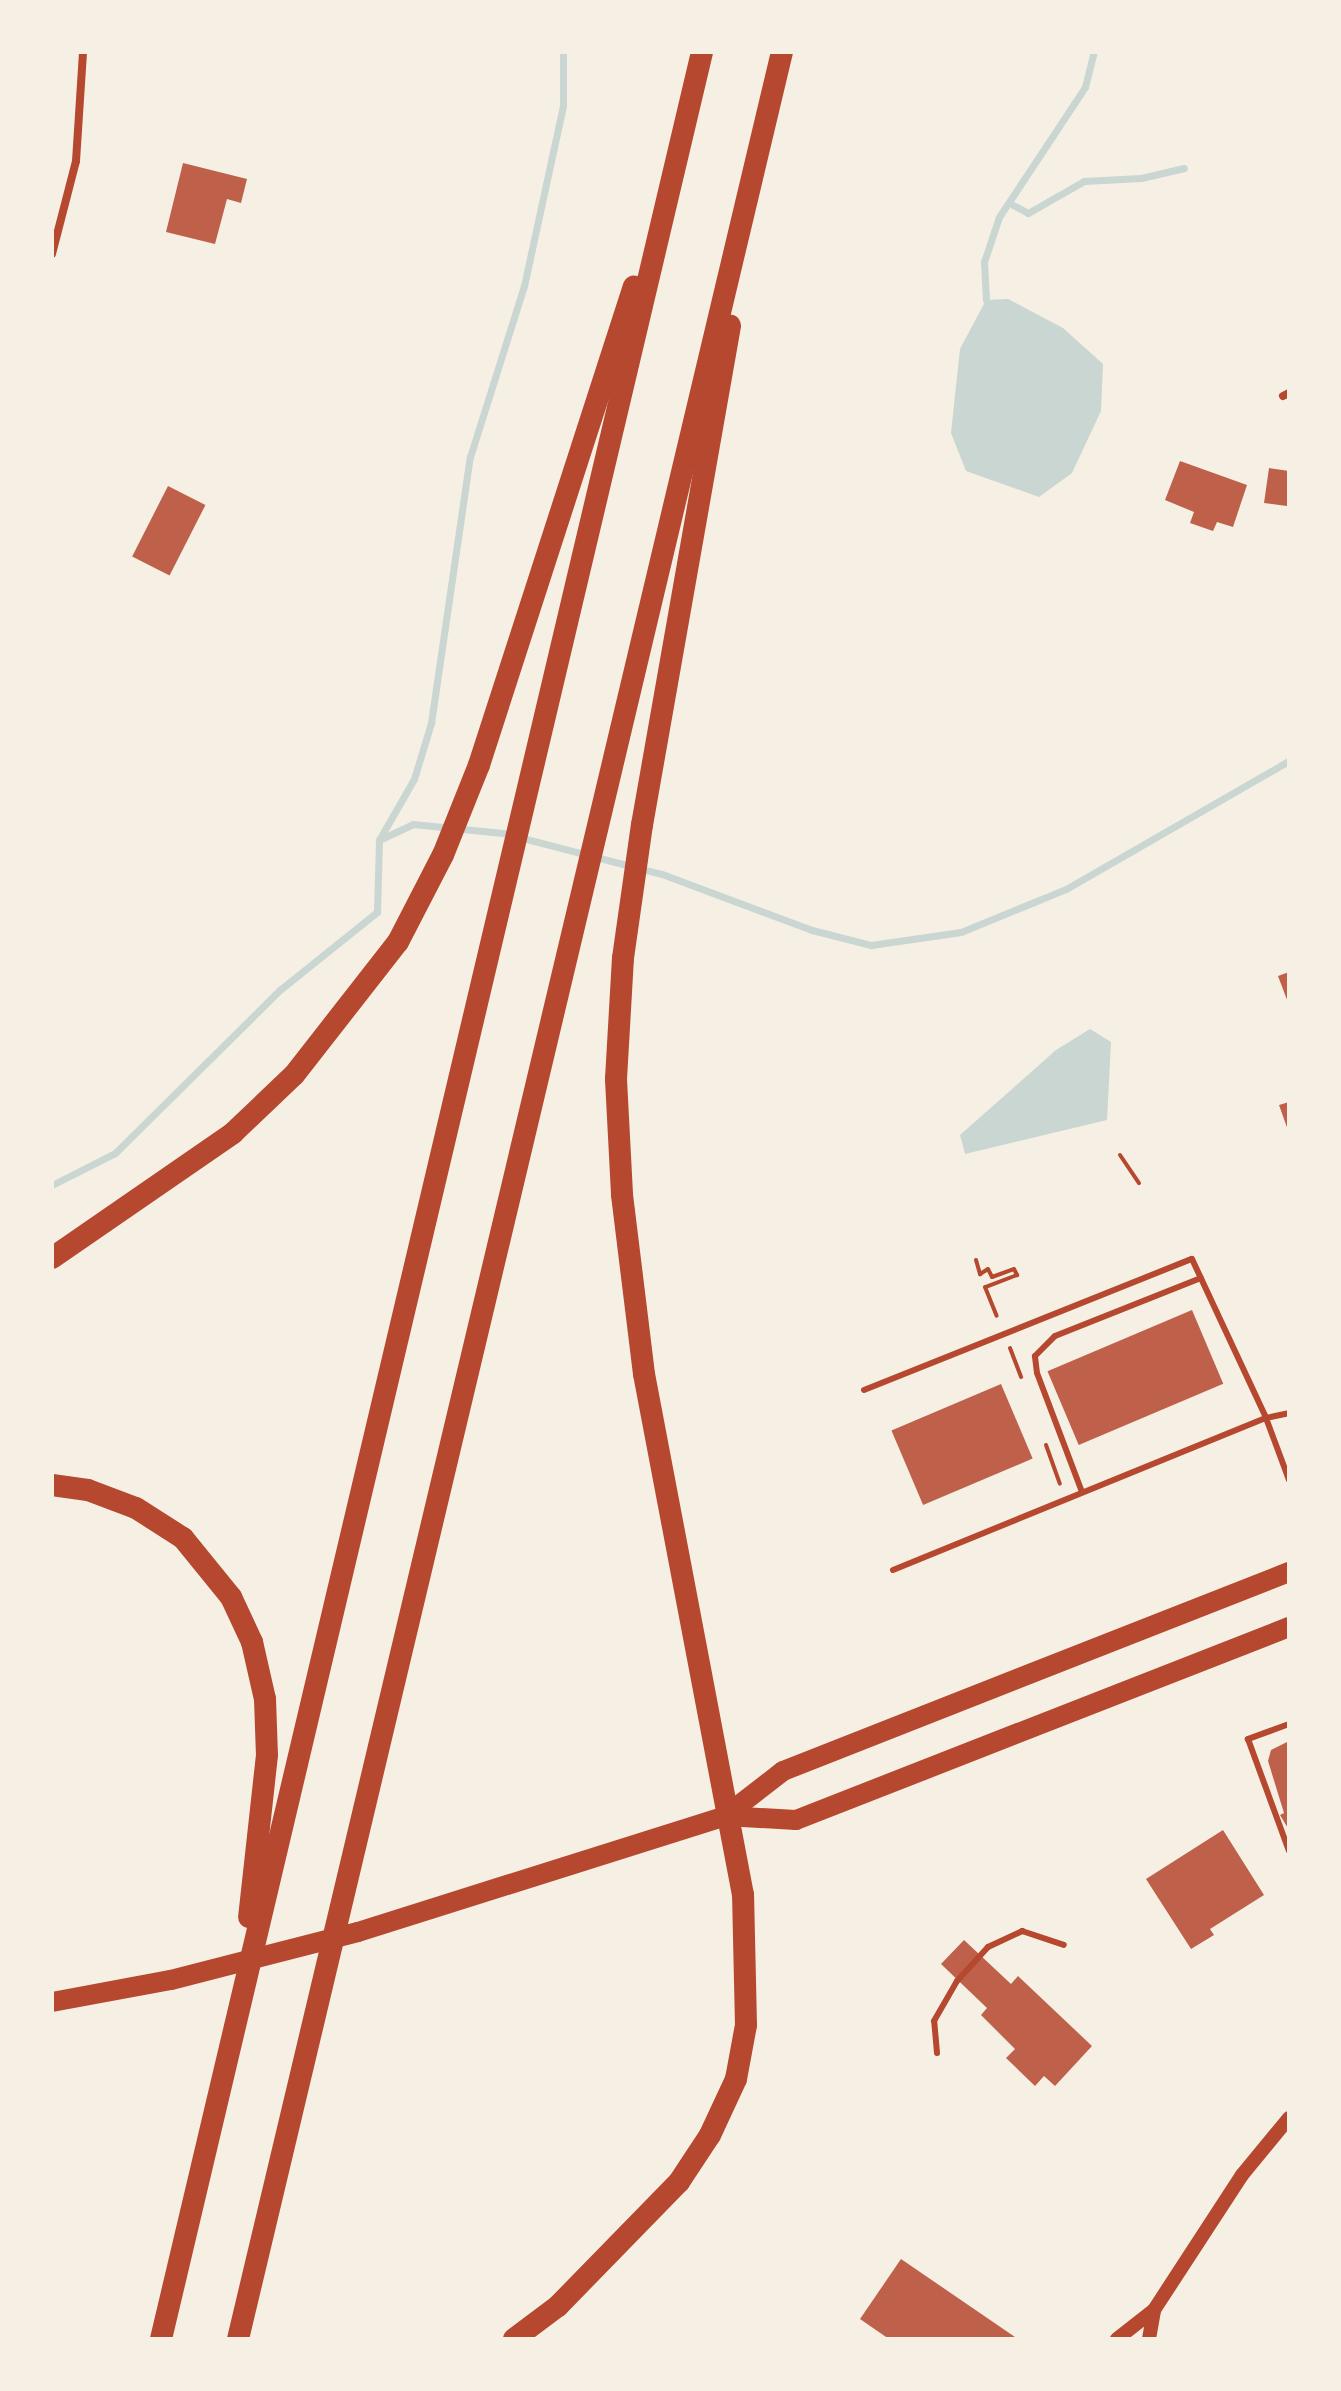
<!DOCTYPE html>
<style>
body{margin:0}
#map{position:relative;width:1341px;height:2391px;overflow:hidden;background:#f6efe4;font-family:"Roboto Condensed",sans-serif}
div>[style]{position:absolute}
.water>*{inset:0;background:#c9d6d2}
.stream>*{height:7px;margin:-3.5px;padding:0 3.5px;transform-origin:3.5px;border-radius:3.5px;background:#c9d6d2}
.building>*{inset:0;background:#bf614a;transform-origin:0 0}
.path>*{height:4px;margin:-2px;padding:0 2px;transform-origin:2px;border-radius:2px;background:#b5482f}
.service>*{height:6px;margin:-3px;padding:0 3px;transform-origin:3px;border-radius:3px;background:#b5482f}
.minor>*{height:8px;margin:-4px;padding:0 4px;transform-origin:4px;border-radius:4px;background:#b5482f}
.tertiary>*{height:14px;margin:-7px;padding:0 7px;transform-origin:7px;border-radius:7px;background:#b5482f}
.primary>*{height:20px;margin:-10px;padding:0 10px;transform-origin:10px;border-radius:10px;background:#b5482f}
.trunk>*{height:22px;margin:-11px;padding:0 11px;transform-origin:11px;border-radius:11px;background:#b5482f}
span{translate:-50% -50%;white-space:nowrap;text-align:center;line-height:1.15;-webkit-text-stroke:7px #f6efe4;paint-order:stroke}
.frame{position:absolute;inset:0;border:54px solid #f6efe4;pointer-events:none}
</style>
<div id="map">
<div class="water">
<div style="clip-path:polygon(1008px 299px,1063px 328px,1103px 364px,1101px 411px,1072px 473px,1039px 497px,966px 471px,951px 433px,960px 349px,986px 300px)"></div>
<div style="clip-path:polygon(1090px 1029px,1111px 1042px,1107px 1120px,965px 1154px,960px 1135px,1056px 1050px)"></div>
</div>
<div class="stream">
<div style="left:1013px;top:205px;width:17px;rotate:28deg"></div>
<div style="left:1028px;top:213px;width:64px;rotate:-29.7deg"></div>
<div style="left:1084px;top:181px;width:57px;rotate:-3deg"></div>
<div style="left:1141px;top:178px;width:44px;rotate:-13.1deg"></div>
<div style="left:986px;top:300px;width:38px;rotate:-93deg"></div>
<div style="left:984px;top:262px;width:47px;rotate:-71.6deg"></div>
<div style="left:999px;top:217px;width:156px;rotate:-56.5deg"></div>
<div style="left:1085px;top:87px;width:36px;rotate:-76deg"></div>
<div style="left:381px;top:839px;width:35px;rotate:-25deg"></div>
<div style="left:413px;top:824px;width:90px;rotate:5.7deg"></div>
<div style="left:503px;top:833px;width:164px;rotate:14.5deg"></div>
<div style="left:662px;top:874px;width:160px;rotate:20.5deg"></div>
<div style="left:812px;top:930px;width:61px;rotate:14.3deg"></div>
<div style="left:871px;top:945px;width:91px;rotate:-8.2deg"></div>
<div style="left:961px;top:932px;width:113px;rotate:-22.3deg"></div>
<div style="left:1066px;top:889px;width:257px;rotate:-29.9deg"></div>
<div style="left:52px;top:1185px;width:71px;rotate:-26.9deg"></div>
<div style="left:115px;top:1153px;width:233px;rotate:-44.7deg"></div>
<div style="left:281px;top:989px;width:123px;rotate:-38.7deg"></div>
<div style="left:377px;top:912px;width:72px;rotate:-88.4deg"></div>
<div style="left:379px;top:840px;width:70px;rotate:-60.2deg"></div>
<div style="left:414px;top:779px;width:59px;rotate:-73.1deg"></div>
<div style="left:431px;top:723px;width:269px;rotate:-81.7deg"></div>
<div style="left:470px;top:457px;width:179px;rotate:-72.5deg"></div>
<div style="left:524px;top:286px;width:185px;rotate:-77.8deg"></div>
<div style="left:563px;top:105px;width:53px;rotate:-90deg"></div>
</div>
<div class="building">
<div style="clip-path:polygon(183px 163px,247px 179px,241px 203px,227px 199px,215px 244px,166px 232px)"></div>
<div style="clip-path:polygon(1180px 461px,1247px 485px,1233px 527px,1217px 522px,1213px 531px,1190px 523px,1194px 512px,1165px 500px)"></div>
<div style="clip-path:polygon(1269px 468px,1289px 471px,1289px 515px,1287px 506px,1264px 503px)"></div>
<div style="left:168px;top:486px;width:42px;height:79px;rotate:27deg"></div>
<div style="clip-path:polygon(1289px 972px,1289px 1005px,1278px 976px)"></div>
<div style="clip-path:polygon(1289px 1102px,1289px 1133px,1279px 1105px)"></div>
<div style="left:1192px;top:1310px;width:80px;height:157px;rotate:67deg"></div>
<div style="left:1001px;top:1384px;width:81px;height:119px;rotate:67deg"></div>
<div style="clip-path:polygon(1289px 1741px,1289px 1830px,1280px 1815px,1284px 1813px,1268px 1761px,1271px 1750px)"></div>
<div style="clip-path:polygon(1223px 1830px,1264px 1895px,1210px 1929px,1214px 1935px,1191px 1949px,1146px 1879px)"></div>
<div style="clip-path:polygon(964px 1940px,1011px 1984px,1018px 1976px,1092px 2046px,1055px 2086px,1044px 2076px,1035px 2086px,1006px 2058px,1015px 2049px,981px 2015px,987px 2008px,941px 1964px)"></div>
<div style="clip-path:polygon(901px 2259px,1015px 2337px,1013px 2339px,889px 2339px,860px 2319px)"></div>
</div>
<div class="path">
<div style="left:1120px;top:1155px;width:34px;rotate:56deg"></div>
<div style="left:976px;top:1260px;width:15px;rotate:74deg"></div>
<div style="left:980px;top:1274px;width:9px;rotate:-32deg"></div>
<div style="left:988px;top:1269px;width:9px;rotate:63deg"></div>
<div style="left:992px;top:1277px;width:23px;rotate:-20deg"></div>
<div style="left:1014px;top:1269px;width:7px;rotate:63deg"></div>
<div style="left:1017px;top:1275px;width:34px;rotate:159deg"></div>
<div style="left:985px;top:1287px;width:31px;rotate:68deg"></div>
<div style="left:1010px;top:1348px;width:31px;rotate:69deg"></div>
<div style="left:1046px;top:1445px;width:41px;rotate:70.3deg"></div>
</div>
<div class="service">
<div style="left:864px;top:1390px;width:353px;rotate:-21.8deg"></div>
<div style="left:1192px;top:1259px;width:175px;rotate:65deg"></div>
<div style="left:1266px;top:1418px;width:24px;rotate:-12deg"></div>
<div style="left:1082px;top:1492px;width:127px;rotate:-110.7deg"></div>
<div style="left:1037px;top:1373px;width:17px;rotate:-97deg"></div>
<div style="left:1035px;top:1356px;width:28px;rotate:-45deg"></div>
<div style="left:1055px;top:1336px;width:157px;rotate:-21.7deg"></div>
<div style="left:893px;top:1570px;width:403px;rotate:-22.2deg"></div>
<div style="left:1266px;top:1418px;width:66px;rotate:69.6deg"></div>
<div style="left:1289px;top:1724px;width:44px;rotate:159.9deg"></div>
<div style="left:1248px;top:1739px;width:119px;rotate:69.9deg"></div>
<div style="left:937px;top:2053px;width:32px;rotate:-95deg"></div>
<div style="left:934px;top:2021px;width:46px;rotate:-60.1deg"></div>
<div style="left:957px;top:1981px;width:46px;rotate:-47.6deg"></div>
<div style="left:988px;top:1947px;width:38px;rotate:-25deg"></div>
<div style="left:1022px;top:1931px;width:44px;rotate:18.4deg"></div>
</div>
<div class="minor">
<div style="left:52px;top:254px;width:96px;rotate:-75.5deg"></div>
<div style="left:76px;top:161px;width:109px;rotate:-86.3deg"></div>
<div style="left:1283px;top:396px;width:7px;rotate:-27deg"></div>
</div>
<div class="tertiary">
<div style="left:1117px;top:2339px;width:47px;rotate:-38.1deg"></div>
<div style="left:1154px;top:2310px;width:161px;rotate:-56.9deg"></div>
<div style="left:1242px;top:2175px;width:74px;rotate:-50.5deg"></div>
<div style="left:1149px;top:2339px;width:29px;rotate:-80deg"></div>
</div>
<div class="primary">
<div style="left:725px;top:1816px;width:71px;rotate:3.2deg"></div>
<div style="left:796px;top:1820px;width:529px;rotate:-21.38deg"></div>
<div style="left:52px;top:2002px;width:121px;rotate:-10.5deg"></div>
<div style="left:171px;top:1980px;width:193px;rotate:-14.4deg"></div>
<div style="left:358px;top:1932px;width:385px;rotate:-17.5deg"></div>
<div style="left:725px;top:1816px;width:73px;rotate:-37.8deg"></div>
<div style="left:783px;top:1771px;width:544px;rotate:-21.47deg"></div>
</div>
<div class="trunk">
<div style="left:52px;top:1258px;width:220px;rotate:-34.6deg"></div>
<div style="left:233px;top:1133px;width:84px;rotate:-43.6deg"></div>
<div style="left:294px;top:1075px;width:169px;rotate:-52deg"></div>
<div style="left:398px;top:942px;width:98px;rotate:-62.7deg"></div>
<div style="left:443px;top:855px;width:97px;rotate:-68.2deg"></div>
<div style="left:479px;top:765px;width:503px;rotate:-72.07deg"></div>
<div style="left:52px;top:1485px;width:36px;rotate:8deg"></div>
<div style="left:88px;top:1490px;width:51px;rotate:20.6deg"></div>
<div style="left:136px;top:1508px;width:56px;rotate:32.6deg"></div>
<div style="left:183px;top:1538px;width:76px;rotate:50.9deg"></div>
<div style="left:231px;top:1597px;width:50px;rotate:65deg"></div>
<div style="left:252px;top:1642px;width:58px;rotate:77.2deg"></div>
<div style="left:265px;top:1699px;width:56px;rotate:88deg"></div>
<div style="left:267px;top:1755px;width:163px;rotate:96.3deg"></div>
<div style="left:161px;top:2339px;width:2350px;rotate:-76.69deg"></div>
<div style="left:238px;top:2339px;width:2351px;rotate:-76.62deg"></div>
<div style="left:514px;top:2339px;width:55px;rotate:-36.9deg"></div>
<div style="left:558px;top:2306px;width:173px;rotate:-45.7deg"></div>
<div style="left:679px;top:2182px;width:56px;rotate:-56.6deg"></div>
<div style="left:710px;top:2135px;width:62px;rotate:-65.1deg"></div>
<div style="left:736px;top:2079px;width:55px;rotate:-79.5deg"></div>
<div style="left:746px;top:2025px;width:130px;rotate:-91.3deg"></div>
<div style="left:743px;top:1895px;width:530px;rotate:-100.76deg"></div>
<div style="left:644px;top:1374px;width:181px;rotate:-97deg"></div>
<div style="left:622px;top:1194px;width:115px;rotate:-93deg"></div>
<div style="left:616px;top:1079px;width:121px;rotate:-86.7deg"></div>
<div style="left:623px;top:958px;width:134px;rotate:-81.9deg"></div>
<div style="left:642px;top:825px;width:507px;rotate:-80deg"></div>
</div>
<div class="frame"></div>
</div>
